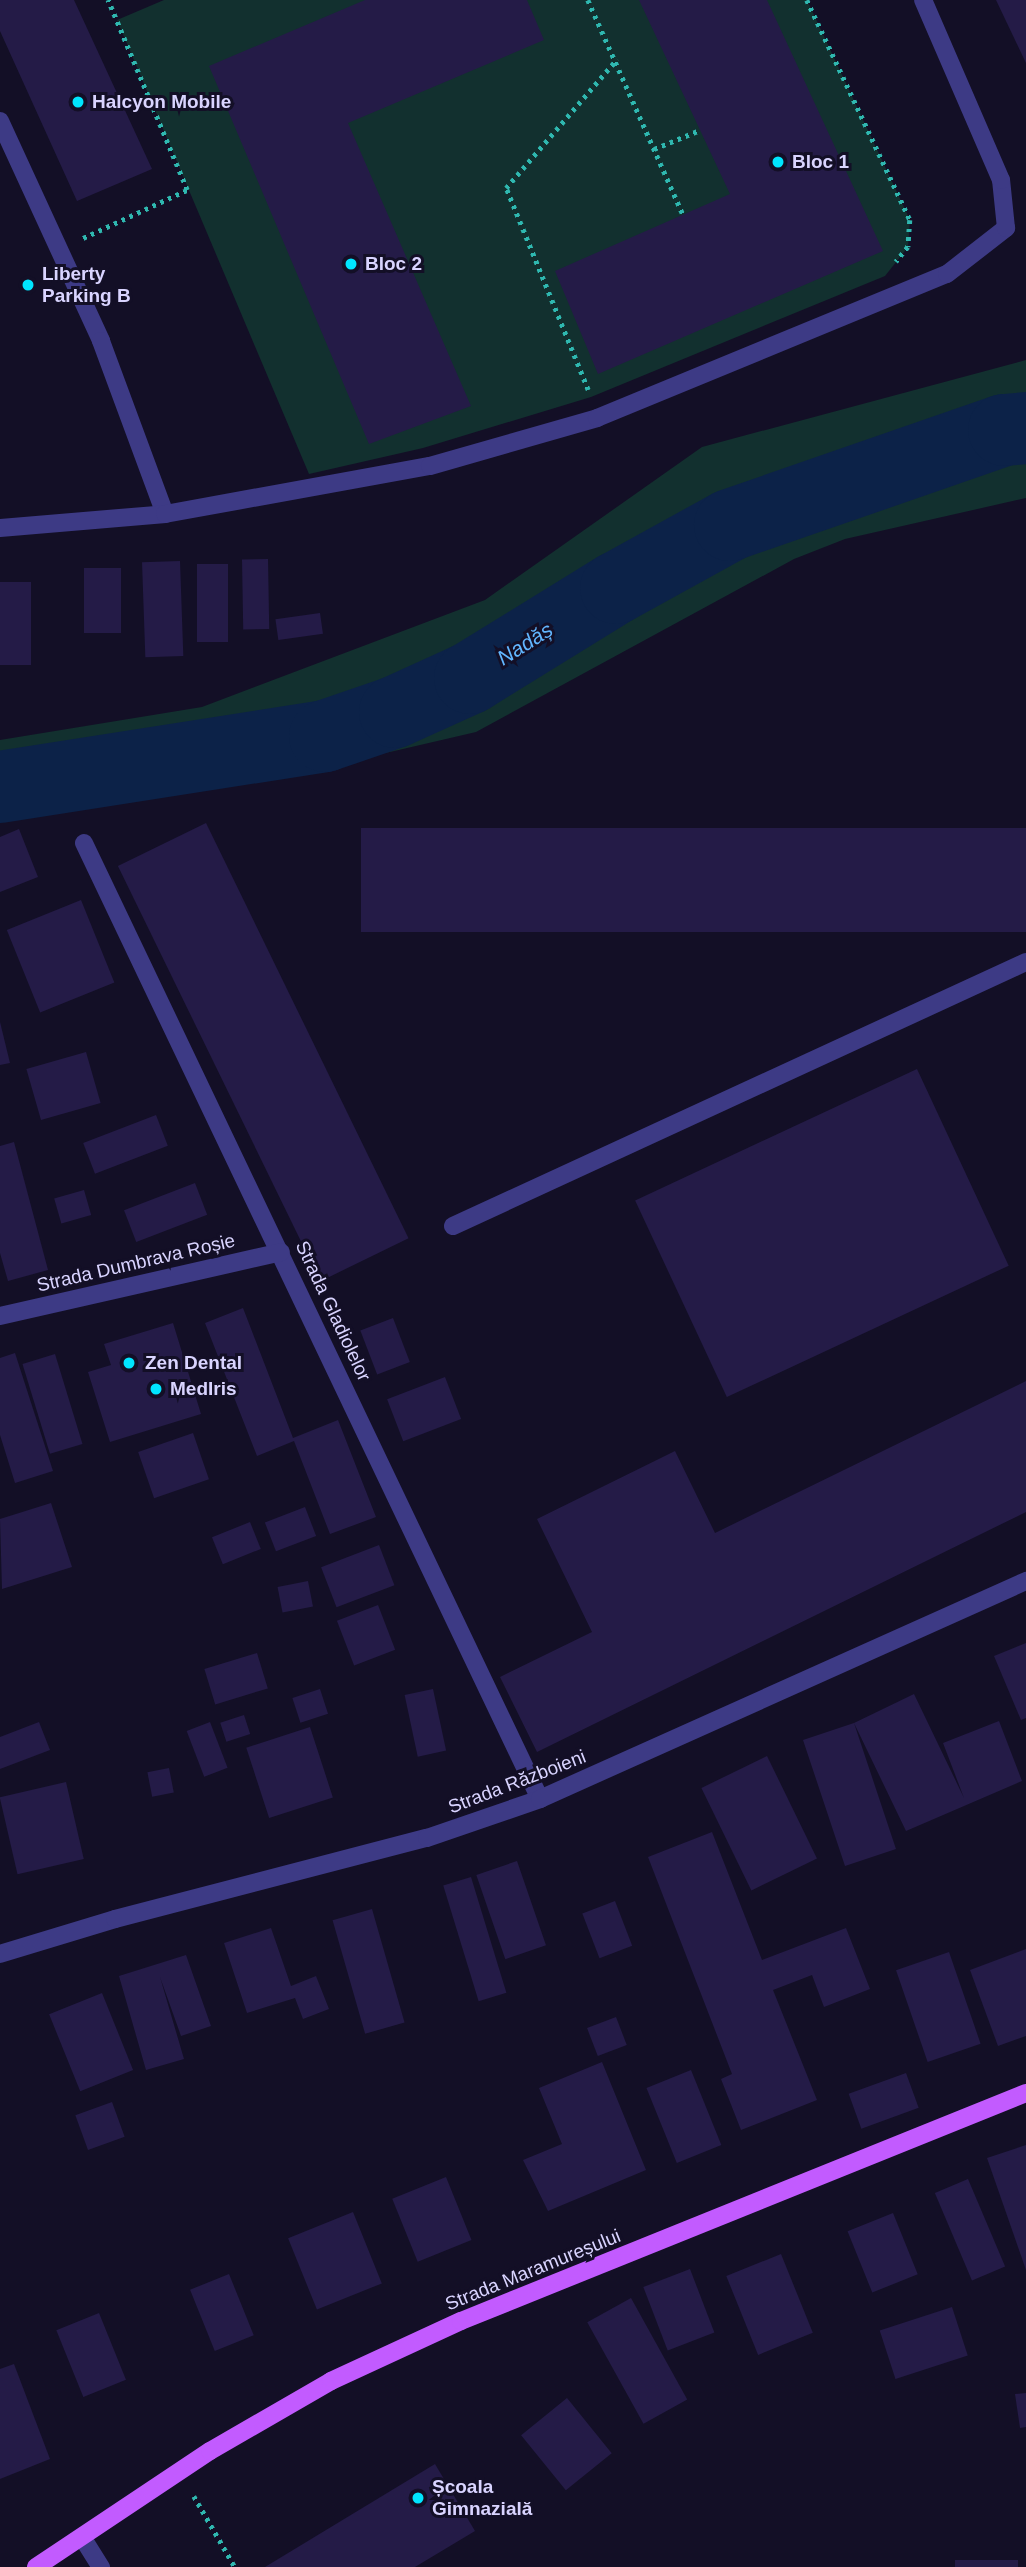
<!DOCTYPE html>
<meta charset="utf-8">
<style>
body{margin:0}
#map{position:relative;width:1026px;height:2567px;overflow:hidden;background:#130f26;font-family:Helvetica,sans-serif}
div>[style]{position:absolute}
.green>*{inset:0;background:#12302f}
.river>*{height:72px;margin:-36px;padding:0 36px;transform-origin:36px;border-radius:36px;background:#0c2248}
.building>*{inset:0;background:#241b47;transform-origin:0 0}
.path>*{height:4.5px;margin-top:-2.25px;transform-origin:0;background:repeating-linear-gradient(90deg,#2fb8b0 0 3.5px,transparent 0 8.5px)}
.minor>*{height:18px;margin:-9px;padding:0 9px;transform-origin:9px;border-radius:9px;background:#3d3a85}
.major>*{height:18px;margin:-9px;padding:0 9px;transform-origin:9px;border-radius:9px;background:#c25bff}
.dots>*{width:19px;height:19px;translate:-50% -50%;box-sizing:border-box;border:4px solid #130f26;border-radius:50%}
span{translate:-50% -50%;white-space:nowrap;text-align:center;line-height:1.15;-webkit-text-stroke:6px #130f26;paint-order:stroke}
.poi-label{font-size:19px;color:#d9d4ff;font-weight:700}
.left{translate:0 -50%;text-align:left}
.street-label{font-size:19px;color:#d9d4ff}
.water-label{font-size:21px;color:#62b6ff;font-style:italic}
</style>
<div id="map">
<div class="green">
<div style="clip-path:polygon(164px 0,807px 0,910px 220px,908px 247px,885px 276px,591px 397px,423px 448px,309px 474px,117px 20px)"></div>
<div style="clip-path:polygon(1026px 360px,1026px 498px,845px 539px,794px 559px,476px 732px,390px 752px,0 813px,0 740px,202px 707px,485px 600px,702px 447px)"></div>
</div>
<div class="river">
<div style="left:0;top:787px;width:329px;rotate:-8.9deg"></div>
<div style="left:325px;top:736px;width:74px;rotate:-18.9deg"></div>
<div style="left:395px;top:712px;width:82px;rotate:-24.4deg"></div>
<div style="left:470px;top:678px;width:172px;rotate:-31.7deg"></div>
<div style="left:616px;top:588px;width:130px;rotate:-28.9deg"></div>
<div style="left:730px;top:525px;width:290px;rotate:-19.1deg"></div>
<div style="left:1004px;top:430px;width:22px;rotate:-5deg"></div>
</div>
<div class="building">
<div style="clip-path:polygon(0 0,74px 0,152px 169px,77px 201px,0 31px)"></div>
<div style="clip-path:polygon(365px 0,527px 0,544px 40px,348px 123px,471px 406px,369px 444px,209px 66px)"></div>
<div style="clip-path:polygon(639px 0,767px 0,883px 251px,598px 374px,555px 271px,730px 194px)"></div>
<div style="clip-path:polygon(996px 0,1026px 0,1026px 63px)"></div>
<div style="left:268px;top:559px;width:70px;height:26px;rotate:89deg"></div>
<div style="left:180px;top:561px;width:95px;height:38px;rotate:88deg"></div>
<div style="left:197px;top:564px;width:31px;height:78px"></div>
<div style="left:84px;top:568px;width:37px;height:65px"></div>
<div style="left:0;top:582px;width:31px;height:83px"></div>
<div style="left:320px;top:613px;width:21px;height:45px;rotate:82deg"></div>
<div style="left:206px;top:823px;width:462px;height:98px;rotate:64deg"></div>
<div style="left:1026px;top:828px;width:104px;height:665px;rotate:90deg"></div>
<div style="clip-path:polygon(19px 829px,38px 877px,0 892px,0 837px)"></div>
<div style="left:81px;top:900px;width:89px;height:80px;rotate:68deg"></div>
<div style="clip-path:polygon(0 1022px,10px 1063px,0 1065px)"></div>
<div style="left:86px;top:1052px;width:53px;height:62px;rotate:74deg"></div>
<div style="left:917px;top:1069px;width:217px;height:311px;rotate:65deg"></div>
<div style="left:156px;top:1115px;width:33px;height:78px;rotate:69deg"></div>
<div style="clip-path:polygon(14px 1142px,48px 1270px,8px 1281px,0 1253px,0 1146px)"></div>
<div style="left:195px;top:1183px;width:34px;height:76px;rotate:69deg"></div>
<div style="left:84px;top:1190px;width:26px;height:31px;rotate:74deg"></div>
<div style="clip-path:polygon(243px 1308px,293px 1438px,338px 1420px,376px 1517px,330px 1534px,294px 1441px,257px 1456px,205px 1323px)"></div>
<div style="left:393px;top:1318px;width:47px;height:35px;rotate:69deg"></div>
<div style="clip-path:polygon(173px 1323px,201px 1414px,110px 1442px,88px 1372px,111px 1365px,104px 1344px)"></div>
<div style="clip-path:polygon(15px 1353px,53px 1471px,15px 1483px,0 1435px,0 1358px)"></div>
<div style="left:55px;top:1354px;width:94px;height:34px;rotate:73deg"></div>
<div style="left:445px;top:1377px;width:45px;height:62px;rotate:69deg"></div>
<div style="clip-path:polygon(1026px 1381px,1026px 1512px,537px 1752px,500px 1677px,592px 1632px,537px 1519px,675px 1451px,715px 1533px)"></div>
<div style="left:193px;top:1433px;width:49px;height:58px;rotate:71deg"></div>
<div style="clip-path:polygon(51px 1503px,72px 1567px,2px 1589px,0 1519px)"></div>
<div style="left:305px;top:1507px;width:31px;height:43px;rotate:69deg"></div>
<div style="left:250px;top:1522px;width:29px;height:41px;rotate:68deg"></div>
<div style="left:379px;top:1545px;width:43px;height:62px;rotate:69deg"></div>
<div style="left:308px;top:1581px;width:26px;height:31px;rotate:79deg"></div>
<div style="left:378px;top:1605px;width:48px;height:44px;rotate:69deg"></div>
<div style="clip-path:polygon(1026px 1643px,1026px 1718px,1021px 1720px,994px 1656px)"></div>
<div style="left:257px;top:1653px;width:37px;height:55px;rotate:73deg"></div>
<div style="left:320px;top:1689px;width:26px;height:29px;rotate:72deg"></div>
<div style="left:433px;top:1689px;width:63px;height:29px;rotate:78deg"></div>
<div style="clip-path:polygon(914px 1694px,964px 1798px,943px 1743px,999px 1721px,1022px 1781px,906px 1831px,854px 1723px,896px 1849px,845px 1866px,803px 1740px,854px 1723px)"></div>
<div style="left:244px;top:1715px;width:20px;height:25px;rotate:72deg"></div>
<div style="clip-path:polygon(39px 1722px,50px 1750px,0 1769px,0 1737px)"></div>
<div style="left:210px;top:1722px;width:49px;height:25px;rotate:69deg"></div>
<div style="left:310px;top:1727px;width:74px;height:67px;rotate:72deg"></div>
<div style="left:767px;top:1756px;width:114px;height:73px;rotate:64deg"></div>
<div style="left:169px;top:1768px;width:25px;height:22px;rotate:79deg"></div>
<div style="left:66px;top:1782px;width:79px;height:68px;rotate:77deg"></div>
<div style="clip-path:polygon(712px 1832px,762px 1960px,846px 1928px,870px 1989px,824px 2007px,812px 1975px,773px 1990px,817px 2100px,741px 2130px,721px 2079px,732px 2074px,648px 1857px)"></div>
<div style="left:517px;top:1861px;width:89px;height:43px;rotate:71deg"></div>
<div style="left:471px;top:1877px;width:121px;height:29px;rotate:73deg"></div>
<div style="left:615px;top:1901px;width:48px;height:35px;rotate:69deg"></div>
<div style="left:372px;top:1909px;width:118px;height:41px;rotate:74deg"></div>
<div style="clip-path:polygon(271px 1928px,291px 1986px,316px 1976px,329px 2009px,303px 2019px,295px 1998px,247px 2013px,224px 1943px)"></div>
<div style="clip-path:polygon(1026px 1949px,1026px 2036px,998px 2046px,970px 1970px)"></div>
<div style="left:949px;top:1952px;width:97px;height:56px;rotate:71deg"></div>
<div style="clip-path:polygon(186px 1955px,211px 2026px,181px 2036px,160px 1977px,184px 2059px,146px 2070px,119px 1976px)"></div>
<div style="left:102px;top:1993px;width:83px;height:57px;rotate:68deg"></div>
<div style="left:616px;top:2017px;width:30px;height:31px;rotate:69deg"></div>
<div style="clip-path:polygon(602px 2062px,646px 2170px,548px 2211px,523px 2160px,562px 2144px,539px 2088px)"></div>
<div style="left:691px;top:2070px;width:81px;height:48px;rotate:68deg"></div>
<div style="left:906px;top:2073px;width:37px;height:61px;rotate:70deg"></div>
<div style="left:112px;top:2102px;width:37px;height:39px;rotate:70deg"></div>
<div style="clip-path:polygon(1026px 2145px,1026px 2270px,987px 2158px)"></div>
<div style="left:446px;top:2177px;width:68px;height:58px;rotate:68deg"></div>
<div style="left:968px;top:2179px;width:95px;height:36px;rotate:67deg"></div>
<div style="left:353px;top:2212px;width:77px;height:70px;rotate:68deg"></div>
<div style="left:893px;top:2213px;width:66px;height:49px;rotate:68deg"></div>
<div style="left:781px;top:2254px;width:85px;height:59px;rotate:68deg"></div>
<div style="left:690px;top:2269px;width:68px;height:50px;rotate:69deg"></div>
<div style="left:229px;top:2274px;width:66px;height:42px;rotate:68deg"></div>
<div style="left:631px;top:2298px;width:116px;height:50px;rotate:61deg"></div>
<div style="left:952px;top:2307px;width:51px;height:76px;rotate:72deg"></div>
<div style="left:99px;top:2313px;width:72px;height:46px;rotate:68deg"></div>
<div style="clip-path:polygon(14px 2364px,50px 2459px,0 2479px,0 2369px)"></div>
<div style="clip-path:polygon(1026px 2393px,1026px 2427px,1020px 2428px,1015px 2394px)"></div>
<div style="left:567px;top:2398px;width:71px;height:59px;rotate:51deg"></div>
<div style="clip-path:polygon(435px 2464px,475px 2531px,415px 2567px,265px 2567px)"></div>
<div style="left:955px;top:2560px;width:63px;height:7px"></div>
</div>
<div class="path">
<div style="left:588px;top:0;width:234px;rotate:66.1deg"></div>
<div style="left:807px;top:0;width:243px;rotate:64.9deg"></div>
<div style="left:910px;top:220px;width:27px;rotate:94deg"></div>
<div style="left:908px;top:247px;width:19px;rotate:129deg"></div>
<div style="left:654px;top:149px;width:50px;rotate:-22.4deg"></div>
<div style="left:83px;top:238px;width:115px;rotate:-24.8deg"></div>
<div style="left:187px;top:190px;width:206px;rotate:-112.6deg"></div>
<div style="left:588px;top:390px;width:218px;rotate:-112.1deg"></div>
<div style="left:506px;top:188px;width:170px;rotate:-49.3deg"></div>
<div style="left:194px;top:2496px;width:82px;rotate:60deg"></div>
</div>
<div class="minor">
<div style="left:0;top:121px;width:242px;rotate:65.3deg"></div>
<div style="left:101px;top:341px;width:184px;rotate:69.7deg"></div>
<div style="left:0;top:528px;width:166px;rotate:-4.8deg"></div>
<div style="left:165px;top:514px;width:269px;rotate:-10.3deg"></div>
<div style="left:430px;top:466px;width:174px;rotate:-16deg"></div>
<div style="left:597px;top:418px;width:378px;rotate:-22.4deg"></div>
<div style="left:947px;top:274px;width:75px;rotate:-37.9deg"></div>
<div style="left:1006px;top:228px;width:48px;rotate:-95.9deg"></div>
<div style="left:1001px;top:180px;width:196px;rotate:-113.4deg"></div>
<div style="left:84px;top:843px;width:1059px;rotate:64.5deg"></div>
<div style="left:453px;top:1226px;width:631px;rotate:-24.74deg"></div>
<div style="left:0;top:1316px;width:288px;rotate:-12.8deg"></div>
<div style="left:0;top:1954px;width:120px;rotate:-16.9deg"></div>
<div style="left:115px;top:1919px;width:322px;rotate:-14.6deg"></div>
<div style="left:427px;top:1838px;width:120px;rotate:-19deg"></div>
<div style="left:540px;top:1799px;width:533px;rotate:-24.16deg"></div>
<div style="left:82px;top:2537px;width:36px;rotate:58deg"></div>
</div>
<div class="major">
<div style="left:36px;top:2567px;width:209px;rotate:-33.7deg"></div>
<div style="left:210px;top:2451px;width:140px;rotate:-30deg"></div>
<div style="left:331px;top:2381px;width:143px;rotate:-24.8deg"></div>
<div style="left:461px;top:2321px;width:609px;rotate:-21.98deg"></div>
</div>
<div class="dots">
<div style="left:78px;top:102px;background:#00e5ff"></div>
<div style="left:778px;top:162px;background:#00e5ff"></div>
<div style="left:351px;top:264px;background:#00e5ff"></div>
<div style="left:28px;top:285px;background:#00e5ff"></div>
<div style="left:129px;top:1363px;background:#00e5ff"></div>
<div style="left:156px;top:1389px;background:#00e5ff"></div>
<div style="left:418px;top:2498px;background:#00e5ff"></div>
</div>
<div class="poi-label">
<span class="left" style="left:92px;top:102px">Halcyon Mobile</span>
<span class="left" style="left:792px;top:162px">Bloc 1</span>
<span class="left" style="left:365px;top:264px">Bloc 2</span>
<span class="left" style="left:42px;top:285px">Liberty<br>Parking B</span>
<span class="left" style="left:145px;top:1363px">Zen Dental</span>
<span class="left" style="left:170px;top:1389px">MedIris</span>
<span class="left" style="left:432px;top:2498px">Școala<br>Gimnazială</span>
</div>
<div class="street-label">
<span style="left:136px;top:1263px;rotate:-13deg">Strada Dumbrava Roșie</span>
<span style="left:333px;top:1311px;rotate:65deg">Strada Gladiolelor</span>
<span style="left:517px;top:1782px;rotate:-21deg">Strada Războieni</span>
<span style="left:533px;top:2270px;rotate:-22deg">Strada Maramureșului</span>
</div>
<div class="water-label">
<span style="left:525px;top:644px;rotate:-32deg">Nadăș</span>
</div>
</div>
